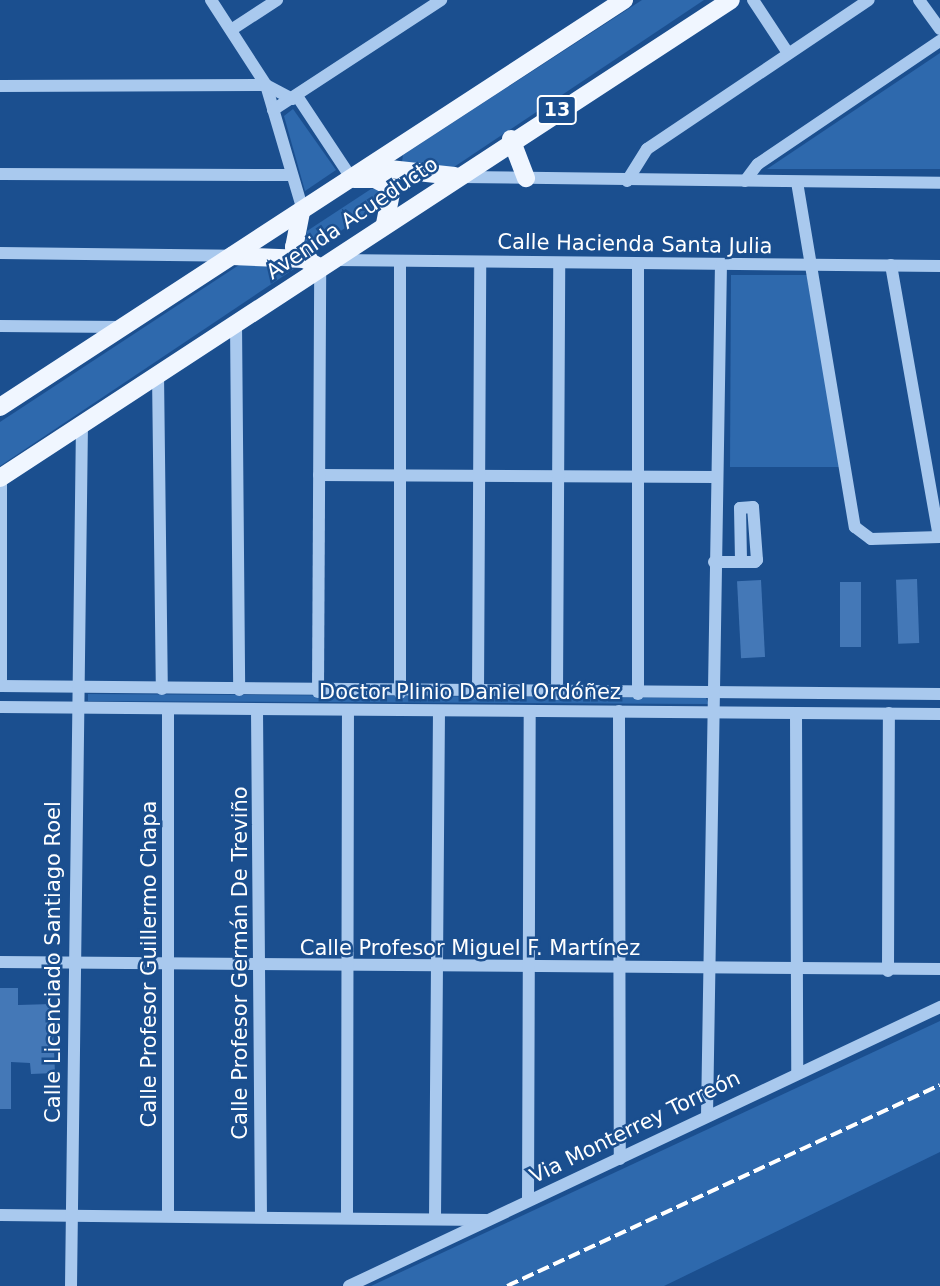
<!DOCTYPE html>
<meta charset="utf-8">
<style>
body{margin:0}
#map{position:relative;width:940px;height:1286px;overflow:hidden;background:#1b4f8f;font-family:"DejaVu Sans",sans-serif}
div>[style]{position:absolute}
.green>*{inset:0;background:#2e69ad}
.building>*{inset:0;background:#4478b7;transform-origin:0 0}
.minor>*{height:12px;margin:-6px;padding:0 6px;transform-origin:6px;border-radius:6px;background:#a9c9ee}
.major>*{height:18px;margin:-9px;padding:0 9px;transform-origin:9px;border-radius:9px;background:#f0f6ff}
.rail>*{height:3.5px;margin-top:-1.75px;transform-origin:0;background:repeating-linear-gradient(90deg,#fff 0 12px,transparent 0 17px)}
span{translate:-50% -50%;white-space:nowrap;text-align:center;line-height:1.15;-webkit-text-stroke:5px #1b4f8f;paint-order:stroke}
.shield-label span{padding:2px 5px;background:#1b4f8f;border:2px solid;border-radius:5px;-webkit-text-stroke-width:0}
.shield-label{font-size:19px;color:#fff;font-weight:700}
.street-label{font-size:21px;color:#fff}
</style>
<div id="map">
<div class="green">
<div style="clip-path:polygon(642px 0,704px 0,448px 171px,402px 162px,403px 155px)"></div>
<div style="clip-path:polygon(940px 53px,940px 169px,767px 169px)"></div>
<div style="clip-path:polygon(293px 109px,336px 170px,305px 191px,284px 116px)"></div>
<div style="clip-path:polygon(382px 188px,382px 204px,316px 247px,305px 242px,307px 231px,371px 189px)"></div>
<div style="clip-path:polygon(242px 263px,294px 269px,0 466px,0 422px)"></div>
<div style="clip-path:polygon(731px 275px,807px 275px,840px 467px,730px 467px)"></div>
<div style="clip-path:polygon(88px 694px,706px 698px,709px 704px,88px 701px)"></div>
<div style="clip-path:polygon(940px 1021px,940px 1152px,664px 1286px,371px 1286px)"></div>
</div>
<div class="building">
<div style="left:917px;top:579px;width:64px;height:21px;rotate:88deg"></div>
<div style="left:761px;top:580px;width:77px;height:24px;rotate:87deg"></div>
<div style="left:840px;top:582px;width:21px;height:65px"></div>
<div style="clip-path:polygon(0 988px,18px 988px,18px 1005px,52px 1004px,55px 1073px,31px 1074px,30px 1063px,11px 1062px,11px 1109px,0 1109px)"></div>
</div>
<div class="minor">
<div style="left:211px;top:0;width:101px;rotate:57.1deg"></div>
<div style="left:266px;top:85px;width:131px;rotate:73.6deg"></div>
<div style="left:753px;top:0;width:64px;rotate:56.6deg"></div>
<div style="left:919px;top:0;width:36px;rotate:54deg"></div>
<div style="left:231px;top:30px;width:55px;rotate:-33.1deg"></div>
<div style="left:0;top:86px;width:266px;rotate:-0.2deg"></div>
<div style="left:266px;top:85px;width:30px;rotate:28deg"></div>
<div style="left:297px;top:96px;width:100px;rotate:56.5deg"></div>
<div style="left:273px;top:110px;width:201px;rotate:-33.2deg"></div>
<div style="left:0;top:174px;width:292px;rotate:0.2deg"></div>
<div style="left:461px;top:177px;width:479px;rotate:0.7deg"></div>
<div style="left:627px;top:181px;width:38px;rotate:-58deg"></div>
<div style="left:647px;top:149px;width:267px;rotate:-33.9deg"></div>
<div style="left:745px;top:181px;width:21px;rotate:-53deg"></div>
<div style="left:758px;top:164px;width:220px;rotate:-34.1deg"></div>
<div style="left:797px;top:182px;width:350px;rotate:80.5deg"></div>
<div style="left:855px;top:527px;width:20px;rotate:37deg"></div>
<div style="left:871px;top:539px;width:69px;rotate:-1.7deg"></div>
<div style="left:0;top:253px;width:232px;rotate:0.7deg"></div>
<div style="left:335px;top:260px;width:605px;rotate:0.57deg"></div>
<div style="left:638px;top:264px;width:430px;rotate:90deg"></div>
<div style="left:891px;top:265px;width:276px;rotate:80deg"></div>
<div style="left:236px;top:323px;width:367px;rotate:89.5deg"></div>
<div style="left:0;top:326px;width:122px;rotate:0.5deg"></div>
<div style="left:158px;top:374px;width:315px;rotate:89.3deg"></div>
<div style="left:319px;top:475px;width:397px;rotate:0.3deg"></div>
<div style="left:1px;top:478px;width:208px;rotate:90deg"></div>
<div style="left:714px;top:562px;width:41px"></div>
<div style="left:755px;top:562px;width:3px;rotate:-45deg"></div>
<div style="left:757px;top:560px;width:53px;rotate:-94.3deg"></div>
<div style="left:753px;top:507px;width:13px;rotate:176deg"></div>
<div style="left:740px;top:508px;width:54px;rotate:88.9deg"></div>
<div style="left:0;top:686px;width:940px;rotate:0.49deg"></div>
<div style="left:318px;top:692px;width:425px;rotate:-89.7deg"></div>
<div style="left:400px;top:693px;width:432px;rotate:-90deg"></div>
<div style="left:478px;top:694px;width:432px;rotate:-89.7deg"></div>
<div style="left:557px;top:694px;width:431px;rotate:-89.7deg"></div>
<div style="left:0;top:707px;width:940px;rotate:0.43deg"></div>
<div style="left:257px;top:710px;width:506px;rotate:89.55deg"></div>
<div style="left:168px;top:711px;width:505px;rotate:90deg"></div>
<div style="left:619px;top:711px;width:448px;rotate:89.9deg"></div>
<div style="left:796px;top:713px;width:358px;rotate:89.8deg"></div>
<div style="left:0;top:962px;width:940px;rotate:0.43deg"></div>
<div style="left:888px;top:971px;width:258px;rotate:-89.8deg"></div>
<div style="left:707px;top:1116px;width:850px;rotate:-89.06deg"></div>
<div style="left:528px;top:1200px;width:488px;rotate:-89.8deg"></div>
<div style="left:0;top:1215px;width:486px;rotate:0.6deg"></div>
<div style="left:347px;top:1217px;width:506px;rotate:-89.89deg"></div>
<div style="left:435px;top:1219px;width:508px;rotate:-89.55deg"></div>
<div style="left:71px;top:1286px;width:862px;rotate:-89.27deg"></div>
<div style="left:349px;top:1286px;width:654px;rotate:-25.27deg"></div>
</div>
<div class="major">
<div style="left:511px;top:139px;width:42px;rotate:69deg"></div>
<div style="left:371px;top:167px;width:84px;rotate:6.1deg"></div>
<div style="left:354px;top:179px;width:21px"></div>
<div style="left:375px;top:179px;width:19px;rotate:28deg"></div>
<div style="left:392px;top:188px;width:36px;rotate:101deg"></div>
<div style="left:301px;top:212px;width:36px;rotate:101deg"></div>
<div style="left:294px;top:247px;width:19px;rotate:39deg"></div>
<div style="left:232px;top:256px;width:72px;rotate:2.4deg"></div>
<div style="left:304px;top:259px;width:18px;rotate:27deg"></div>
<div style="left:0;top:407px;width:745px;rotate:-33.11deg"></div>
<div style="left:0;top:478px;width:873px;rotate:-33.18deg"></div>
</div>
<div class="rail">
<div style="left:507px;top:1286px;width:477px;rotate:-24.9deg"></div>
</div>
<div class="shield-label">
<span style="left:557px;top:110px">13</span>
</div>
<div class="street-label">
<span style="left:352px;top:218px;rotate:-34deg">Avenida Acueducto</span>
<span style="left:635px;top:244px;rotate:1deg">Calle Hacienda Santa Julia</span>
<span style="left:470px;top:692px">Doctor Plinio Daniel Ordóñez</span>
<span style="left:470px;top:948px">Calle Profesor Miguel F. Martínez</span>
<span style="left:53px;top:962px;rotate:-90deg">Calle Licenciado Santiago Roel</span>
<span style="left:240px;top:963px;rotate:-90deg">Calle Profesor Germán De Treviño</span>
<span style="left:149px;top:964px;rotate:-90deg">Calle Profesor Guillermo Chapa</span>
<span style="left:635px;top:1127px;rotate:-26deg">Via Monterrey Torreón</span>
</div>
</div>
